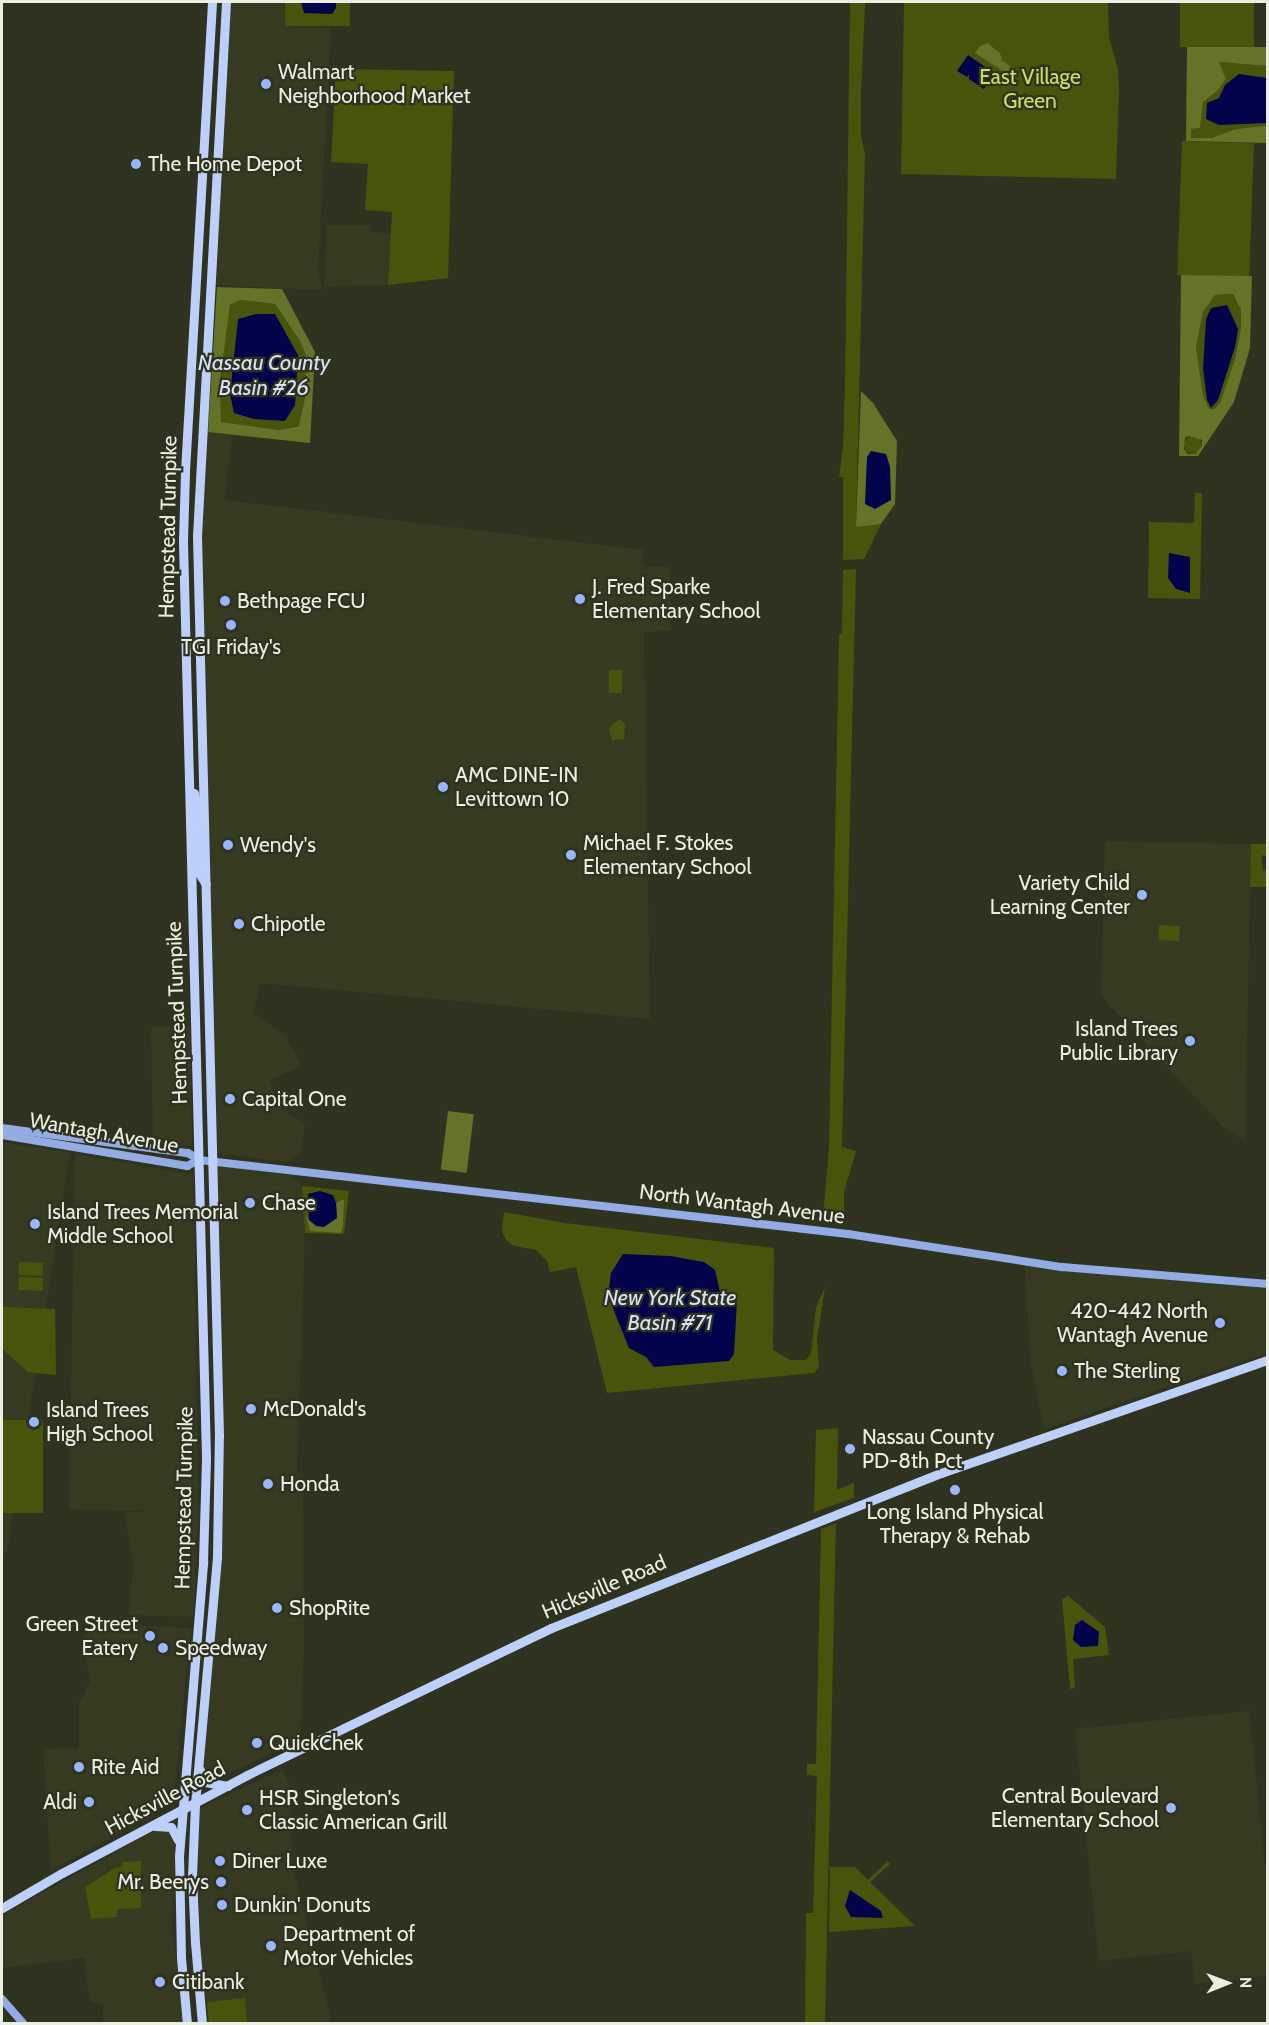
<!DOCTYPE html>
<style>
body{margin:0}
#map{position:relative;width:1269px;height:2025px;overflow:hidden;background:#2e321f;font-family:Cabin,sans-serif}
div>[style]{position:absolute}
.built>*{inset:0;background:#353a20;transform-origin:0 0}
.green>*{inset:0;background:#48540b;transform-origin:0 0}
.round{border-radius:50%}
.forest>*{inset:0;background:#657328;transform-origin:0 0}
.water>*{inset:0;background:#02034b}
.secondary>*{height:8px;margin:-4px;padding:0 4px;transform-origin:4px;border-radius:4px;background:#93ace4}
.primary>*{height:9px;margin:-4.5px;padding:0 4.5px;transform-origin:4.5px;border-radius:4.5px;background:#bcd0fb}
.dots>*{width:16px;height:16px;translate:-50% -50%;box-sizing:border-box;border:3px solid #2e321f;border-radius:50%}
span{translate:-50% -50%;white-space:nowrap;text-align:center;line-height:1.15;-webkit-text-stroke:4.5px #2e321f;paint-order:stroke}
.poi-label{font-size:21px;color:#ebeee2}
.left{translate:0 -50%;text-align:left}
.right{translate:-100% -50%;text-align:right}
.park-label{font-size:21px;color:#c8e161}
.street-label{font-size:21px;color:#ebeee2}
.water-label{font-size:22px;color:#d7e1f7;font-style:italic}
.frame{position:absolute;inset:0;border:3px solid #ebeee2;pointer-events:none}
.north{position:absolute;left:1197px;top:1953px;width:60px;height:60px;-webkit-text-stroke:4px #2e321f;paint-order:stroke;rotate:89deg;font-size:16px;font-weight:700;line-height:24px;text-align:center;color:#ebeee2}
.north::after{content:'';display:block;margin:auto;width:21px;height:27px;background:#ebeee2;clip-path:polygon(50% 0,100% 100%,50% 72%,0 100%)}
</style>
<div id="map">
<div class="built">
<div style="clip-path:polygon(227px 2px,285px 2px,284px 26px,331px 28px,318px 270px,322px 290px,213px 285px)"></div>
<div style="clip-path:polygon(327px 225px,370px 225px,371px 232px,391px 233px,388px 285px,324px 287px)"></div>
<div style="clip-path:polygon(203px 431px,232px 435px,225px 500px,643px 550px,644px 567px,670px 567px,671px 631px,644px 632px,650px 1019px,260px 983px,253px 1013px,286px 1036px,302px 1066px,270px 1080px,281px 1109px,305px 1123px,301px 1152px,287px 1162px,215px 1153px,198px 501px)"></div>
<div style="clip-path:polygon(1105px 841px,1251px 844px,1245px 1140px,1225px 1129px,1101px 996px)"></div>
<div style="left:190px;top:1026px;width:120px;height:39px;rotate:89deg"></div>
<div style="left:2px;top:1142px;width:69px;height:406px;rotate:9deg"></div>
<div style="clip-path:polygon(75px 1154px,194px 1175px,198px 1512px,194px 1617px,129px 1615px,133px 1566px,125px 1513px,149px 1511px,69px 1510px)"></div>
<div style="clip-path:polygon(215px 1164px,290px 1175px,302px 1186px,305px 1233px,297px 1472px,303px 1474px,304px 1648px,300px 1739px,203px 1786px,223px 1516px)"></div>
<div style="clip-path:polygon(1024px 1260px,1267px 1283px,1267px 1353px,1044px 1429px,1031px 1363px)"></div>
<div style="clip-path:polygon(125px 1625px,191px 1628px,173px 1804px,51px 1870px,43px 1749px,79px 1748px,79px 1703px,90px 1683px,83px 1634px)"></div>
<div style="clip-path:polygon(1249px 1711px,1267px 1886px,1267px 1976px,1195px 1984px,1191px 1951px,1099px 1961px,1075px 1729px)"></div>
<div style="clip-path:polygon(283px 1769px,289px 1783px,293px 1868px,332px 2023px,205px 2023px,196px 1953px,198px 1809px)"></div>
<div style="clip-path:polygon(176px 1819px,172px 1928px,185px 2023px,103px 2023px,103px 2005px,90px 2002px,84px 1958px,2px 1968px,2px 1915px)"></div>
</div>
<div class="green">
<div style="left:285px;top:2px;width:65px;height:24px"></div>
<div style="clip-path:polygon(850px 2px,865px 2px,861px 94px,861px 137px,865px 153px,856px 526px,881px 524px,864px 559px,843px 560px,843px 477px,839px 477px,843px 447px,845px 382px)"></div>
<div style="clip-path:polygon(904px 2px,1108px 2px,1109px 37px,1118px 70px,1119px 91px,1116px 179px,901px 174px)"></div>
<div style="left:1180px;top:2px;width:74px;height:45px"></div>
<div style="clip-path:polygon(1219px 62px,1267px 66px,1267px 126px,1236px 129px,1211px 138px,1191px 139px,1191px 129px,1200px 128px,1203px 102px,1217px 91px,1226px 79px)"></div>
<div style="clip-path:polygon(336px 69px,454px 71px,448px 278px,388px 285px,392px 212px,365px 210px,368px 164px,331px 162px)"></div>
<div style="left:1182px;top:141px;width:72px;height:134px;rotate:2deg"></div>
<div style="clip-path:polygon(1233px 294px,1241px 310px,1241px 327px,1235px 359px,1220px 403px,1214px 409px,1209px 409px,1203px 395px,1196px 347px,1203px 312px,1215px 295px)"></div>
<div style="clip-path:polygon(240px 300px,275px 304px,300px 341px,306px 356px,305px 398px,300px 425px,279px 430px,221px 422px,220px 380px,227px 322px,230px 305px)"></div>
<div class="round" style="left:1184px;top:436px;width:18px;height:18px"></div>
<div style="clip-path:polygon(1195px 493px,1202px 493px,1200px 599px,1148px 598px,1149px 522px,1194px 523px)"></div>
<div style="clip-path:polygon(856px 569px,842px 1147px,856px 1151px,844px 1192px,844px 1218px,823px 1217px,829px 1148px,839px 634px,842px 634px,843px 570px)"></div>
<div style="left:609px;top:670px;width:13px;height:23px"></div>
<div style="clip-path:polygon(619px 719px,625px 724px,624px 739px,612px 740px,609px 728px)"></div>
<div style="clip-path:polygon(1251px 844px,1267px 844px,1267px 857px,1262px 855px,1262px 860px,1263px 870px,1267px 872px,1267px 887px,1250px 887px)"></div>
<div style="left:1159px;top:925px;width:21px;height:15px;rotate:3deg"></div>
<div style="clip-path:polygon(302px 1186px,349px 1191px,344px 1234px,305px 1233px)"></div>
<div style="clip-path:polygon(504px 1212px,565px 1223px,774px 1248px,773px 1350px,790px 1360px,806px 1360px,811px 1353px,816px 1307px,825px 1287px,817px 1339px,819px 1367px,814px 1373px,607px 1393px,576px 1267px,550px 1272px,547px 1261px,536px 1250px,514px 1246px,506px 1240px,502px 1231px)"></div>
<div style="left:19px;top:1262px;width:24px;height:13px;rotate:2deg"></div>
<div style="left:19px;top:1277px;width:24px;height:13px;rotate:2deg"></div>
<div style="clip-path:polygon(2px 1307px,55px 1309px,56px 1375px,28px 1372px,2px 1349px)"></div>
<div style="left:2px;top:1420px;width:41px;height:93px"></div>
<div style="clip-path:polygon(838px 1428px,837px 1490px,854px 1483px,854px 1498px,814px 1512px,816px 1430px)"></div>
<div style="clip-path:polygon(836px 1523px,825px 2023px,805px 2023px,806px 1913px,813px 1913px,817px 1776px,807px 1775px,807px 1764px,816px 1764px,821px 1529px)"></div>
<div style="clip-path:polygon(1068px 1596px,1105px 1627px,1109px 1655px,1073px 1659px,1075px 1688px,1070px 1689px,1062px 1599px)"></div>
<div style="clip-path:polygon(141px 1861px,141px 1908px,117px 1909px,117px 1917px,91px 1919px,85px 1887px,115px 1868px,121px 1867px,123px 1862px)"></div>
<div style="clip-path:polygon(888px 1861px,890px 1864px,870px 1882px,915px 1926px,829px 1932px,830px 1867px,855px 1867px,868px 1880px)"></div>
<div style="clip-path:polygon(245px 1998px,247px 2023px,209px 2023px,207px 2002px)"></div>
</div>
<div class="forest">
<div style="clip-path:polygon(987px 43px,1000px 53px,1002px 61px,1009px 65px,1012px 77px,975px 53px,980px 46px)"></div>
<div style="clip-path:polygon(1187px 47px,1267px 47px,1267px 66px,1219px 62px,1226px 79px,1217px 91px,1203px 102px,1200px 128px,1191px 129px,1191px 138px,1211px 138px,1236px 129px,1264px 126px,1267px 126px,1267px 143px,1186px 141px)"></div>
<div style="clip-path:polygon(evenodd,1181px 275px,1252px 276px,1250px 348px,1234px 402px,1198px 456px,1179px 456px,1181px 275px,1233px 294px,1241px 310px,1241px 327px,1235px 359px,1220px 403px,1214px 409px,1209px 409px,1203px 395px,1196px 347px,1203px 312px,1215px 295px,1233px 294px,1181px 275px,1189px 436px,1202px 440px,1202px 446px,1196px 454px,1188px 454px,1184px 449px,1185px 438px,1189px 436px)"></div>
<div style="clip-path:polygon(evenodd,217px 287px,282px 289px,315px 352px,310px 443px,208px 432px,217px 287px,240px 300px,275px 304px,300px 341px,306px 356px,305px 398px,299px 426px,279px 430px,221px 422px,220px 380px,230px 305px,240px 300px)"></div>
<div style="clip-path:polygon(861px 391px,873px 403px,897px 441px,895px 504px,881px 524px,856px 527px)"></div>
<div style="left:448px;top:1111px;width:26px;height:59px;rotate:7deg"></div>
<div style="clip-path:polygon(342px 1200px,344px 1200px,343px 1226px,341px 1233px,310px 1231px,306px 1215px,309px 1220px,337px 1218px,336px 1203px)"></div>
</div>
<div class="water">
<div style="clip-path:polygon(301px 2px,336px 2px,336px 8px,332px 14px,304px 13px)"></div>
<div style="clip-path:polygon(968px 55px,994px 73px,984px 89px,969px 79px,969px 74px,967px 77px,957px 71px)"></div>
<div style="clip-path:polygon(1239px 74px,1267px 78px,1267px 123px,1219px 125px,1206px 119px,1207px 103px,1219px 98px,1225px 85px)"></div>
<div style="clip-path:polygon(1227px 305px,1238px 329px,1235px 347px,1218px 400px,1211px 408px,1207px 400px,1203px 368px,1206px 319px,1211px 308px)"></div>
<div style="clip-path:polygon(256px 314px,275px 314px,298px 355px,295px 405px,285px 421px,254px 419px,234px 413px,230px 394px,238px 319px)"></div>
<div style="clip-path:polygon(871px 451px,886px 454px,890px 467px,891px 500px,875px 509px,865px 504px,867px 457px)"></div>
<div style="clip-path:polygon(1169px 553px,1190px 557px,1190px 593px,1176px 589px,1168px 578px)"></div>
<div style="clip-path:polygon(320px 1191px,333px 1195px,336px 1203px,337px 1218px,324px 1227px,316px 1226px,309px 1220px,308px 1194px)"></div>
<div style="clip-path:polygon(623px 1254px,670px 1256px,704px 1262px,715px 1270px,722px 1301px,737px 1300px,734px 1354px,729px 1361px,654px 1367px,646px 1357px,629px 1348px,608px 1296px,611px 1273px)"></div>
<div style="clip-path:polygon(1082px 1620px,1099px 1632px,1098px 1646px,1081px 1647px,1073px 1640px,1075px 1625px)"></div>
<div style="clip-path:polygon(850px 1890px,881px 1911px,883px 1918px,851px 1917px,845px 1906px)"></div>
</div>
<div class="secondary">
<div style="left:2px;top:1128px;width:188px;rotate:7.7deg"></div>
<div style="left:188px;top:1153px;width:13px;rotate:32deg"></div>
<div style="left:199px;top:1160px;width:653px;rotate:6.5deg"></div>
<div style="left:848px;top:1234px;width:217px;rotate:8.8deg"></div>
<div style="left:1062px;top:1267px;width:207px;rotate:4.7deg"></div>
<div style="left:2px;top:1135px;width:188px;rotate:9.5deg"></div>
<div style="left:187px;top:1166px;width:13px;rotate:-27deg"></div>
<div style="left:2px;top:1999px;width:33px;rotate:49deg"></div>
</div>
<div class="primary">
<div style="left:194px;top:793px;width:16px;rotate:79deg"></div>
<div style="left:197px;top:809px;width:64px;rotate:88.2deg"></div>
<div style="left:199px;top:873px;width:13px;rotate:58deg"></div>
<div style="left:200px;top:1770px;width:13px;rotate:67deg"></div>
<div style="left:205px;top:1782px;width:23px;rotate:10deg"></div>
<div style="left:155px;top:1826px;width:16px;rotate:4deg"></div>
<div style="left:171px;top:1827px;width:15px;rotate:62deg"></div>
<div style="left:2px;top:1908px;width:69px;rotate:-30.3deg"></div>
<div style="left:62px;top:1873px;width:209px;rotate:-27.9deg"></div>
<div style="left:247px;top:1775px;width:338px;rotate:-25.8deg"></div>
<div style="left:551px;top:1628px;width:420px;rotate:-21.7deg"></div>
<div style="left:941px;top:1473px;width:346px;rotate:-19.1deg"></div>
<div style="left:187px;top:2024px;width:66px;rotate:-95.2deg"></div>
<div style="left:181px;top:1958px;width:102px;rotate:-91.1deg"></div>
<div style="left:179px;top:1856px;width:296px;rotate:-85.3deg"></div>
<div style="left:203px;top:1561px;width:104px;rotate:-88.3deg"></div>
<div style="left:206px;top:1457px;width:917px;rotate:-91.44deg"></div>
<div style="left:183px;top:540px;width:69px;rotate:-88.3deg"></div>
<div style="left:185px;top:471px;width:470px;rotate:-86.7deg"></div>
<div style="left:202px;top:2024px;width:81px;rotate:-94.9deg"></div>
<div style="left:195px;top:1943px;width:67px;rotate:-92.6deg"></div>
<div style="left:192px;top:1876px;width:72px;rotate:-87.6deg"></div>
<div style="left:195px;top:1804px;width:248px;rotate:-84.9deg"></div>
<div style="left:217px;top:1557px;width:121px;rotate:-89.1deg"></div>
<div style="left:219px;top:1436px;width:900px;rotate:-91.4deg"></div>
<div style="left:197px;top:536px;width:535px;rotate:-86.89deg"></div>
</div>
<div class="dots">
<div style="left:266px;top:84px;background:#96b6fd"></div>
<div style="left:136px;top:164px;background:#96b6fd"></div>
<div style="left:580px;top:599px;background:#96b6fd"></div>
<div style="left:225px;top:601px;background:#96b6fd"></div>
<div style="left:231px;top:625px;background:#96b6fd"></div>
<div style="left:443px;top:787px;background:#96b6fd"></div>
<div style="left:228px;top:845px;background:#96b6fd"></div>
<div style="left:571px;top:855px;background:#96b6fd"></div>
<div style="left:1142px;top:895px;background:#96b6fd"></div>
<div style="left:239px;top:924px;background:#96b6fd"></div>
<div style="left:1190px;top:1041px;background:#96b6fd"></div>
<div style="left:230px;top:1099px;background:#96b6fd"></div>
<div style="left:250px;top:1203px;background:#96b6fd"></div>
<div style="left:35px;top:1224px;background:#96b6fd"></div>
<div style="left:1220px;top:1323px;background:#96b6fd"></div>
<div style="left:1062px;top:1371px;background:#96b6fd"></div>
<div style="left:251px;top:1409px;background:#96b6fd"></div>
<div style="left:34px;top:1422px;background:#96b6fd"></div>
<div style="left:850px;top:1449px;background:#96b6fd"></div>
<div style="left:268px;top:1484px;background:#96b6fd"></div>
<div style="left:955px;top:1490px;background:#96b6fd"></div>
<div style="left:277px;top:1608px;background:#96b6fd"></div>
<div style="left:150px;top:1636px;background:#96b6fd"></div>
<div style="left:163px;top:1648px;background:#96b6fd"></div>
<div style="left:257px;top:1743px;background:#96b6fd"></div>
<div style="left:79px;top:1767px;background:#96b6fd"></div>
<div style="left:89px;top:1802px;background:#96b6fd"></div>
<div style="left:1171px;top:1808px;background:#96b6fd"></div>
<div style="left:247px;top:1810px;background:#96b6fd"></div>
<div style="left:220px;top:1861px;background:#96b6fd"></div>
<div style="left:221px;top:1882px;background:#96b6fd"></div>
<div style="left:222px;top:1905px;background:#96b6fd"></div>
<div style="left:271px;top:1946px;background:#96b6fd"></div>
<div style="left:160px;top:1982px;background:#96b6fd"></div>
</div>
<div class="poi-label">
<span class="left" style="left:278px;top:84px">Walmart<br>Neighborhood Market</span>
<span class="left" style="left:148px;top:164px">The Home Depot</span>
<span class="left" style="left:592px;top:599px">J. Fred Sparke<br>Elementary School</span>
<span class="left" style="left:237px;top:601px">Bethpage FCU</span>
<span style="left:231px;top:647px">TGI Friday's</span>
<span class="left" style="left:455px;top:787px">AMC DINE-IN<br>Levittown 10</span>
<span class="left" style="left:583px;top:855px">Michael F. Stokes<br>Elementary School</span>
<span class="left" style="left:240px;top:845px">Wendy's</span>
<span class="right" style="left:1130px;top:895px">Variety Child<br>Learning Center</span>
<span class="left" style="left:251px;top:924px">Chipotle</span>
<span class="right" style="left:1178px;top:1041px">Island Trees<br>Public Library</span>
<span class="left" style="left:242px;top:1099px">Capital One</span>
<span class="left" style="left:262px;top:1203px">Chase</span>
<span class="left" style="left:47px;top:1224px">Island Trees Memorial<br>Middle School</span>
<span class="right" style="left:1208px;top:1323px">420-442 North<br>Wantagh Avenue</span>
<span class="left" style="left:1074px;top:1371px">The Sterling</span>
<span class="left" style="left:263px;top:1409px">McDonald's</span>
<span class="left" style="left:46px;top:1422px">Island Trees<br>High School</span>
<span class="left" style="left:862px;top:1449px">Nassau County<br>PD-8th Pct</span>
<span class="left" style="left:280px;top:1484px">Honda</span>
<span style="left:955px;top:1524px">Long Island Physical<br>Therapy &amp; Rehab</span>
<span class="left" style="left:289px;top:1608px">ShopRite</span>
<span class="right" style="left:138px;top:1636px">Green Street<br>Eatery</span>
<span class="left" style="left:175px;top:1648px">Speedway</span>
<span class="left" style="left:269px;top:1743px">QuickChek</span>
<span class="left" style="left:91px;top:1767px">Rite Aid</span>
<span class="right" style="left:1159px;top:1808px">Central Boulevard<br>Elementary School</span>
<span class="left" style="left:259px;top:1810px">HSR Singleton's<br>Classic American Grill</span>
<span class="right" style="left:77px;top:1802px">Aldi</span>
<span class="left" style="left:232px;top:1861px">Diner Luxe</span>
<span class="right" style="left:209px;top:1882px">Mr. Beerys</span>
<span class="left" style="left:234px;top:1905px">Dunkin' Donuts</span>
<span class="left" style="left:283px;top:1946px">Department of<br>Motor Vehicles</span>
<span class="left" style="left:172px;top:1982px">Citibank</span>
</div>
<div class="park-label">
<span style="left:1030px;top:89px">East Village<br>Green</span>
</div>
<div class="street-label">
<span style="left:168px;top:527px;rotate:-89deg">Hempstead Turnpike</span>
<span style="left:177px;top:1013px;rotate:-92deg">Hempstead Turnpike</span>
<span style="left:104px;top:1133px;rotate:10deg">Wantagh Avenue</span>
<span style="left:742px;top:1204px;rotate:7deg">North Wantagh Avenue</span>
<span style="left:184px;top:1498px;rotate:-89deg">Hempstead Turnpike</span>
<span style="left:604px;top:1587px;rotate:-23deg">Hicksville Road</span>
<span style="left:165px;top:1798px;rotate:-28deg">Hicksville Road</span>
</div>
<div class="water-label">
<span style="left:264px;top:375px">Nassau County<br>Basin #26</span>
<span style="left:670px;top:1310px">New York State<br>Basin #71</span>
</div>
<div class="frame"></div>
<div class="north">N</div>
</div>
